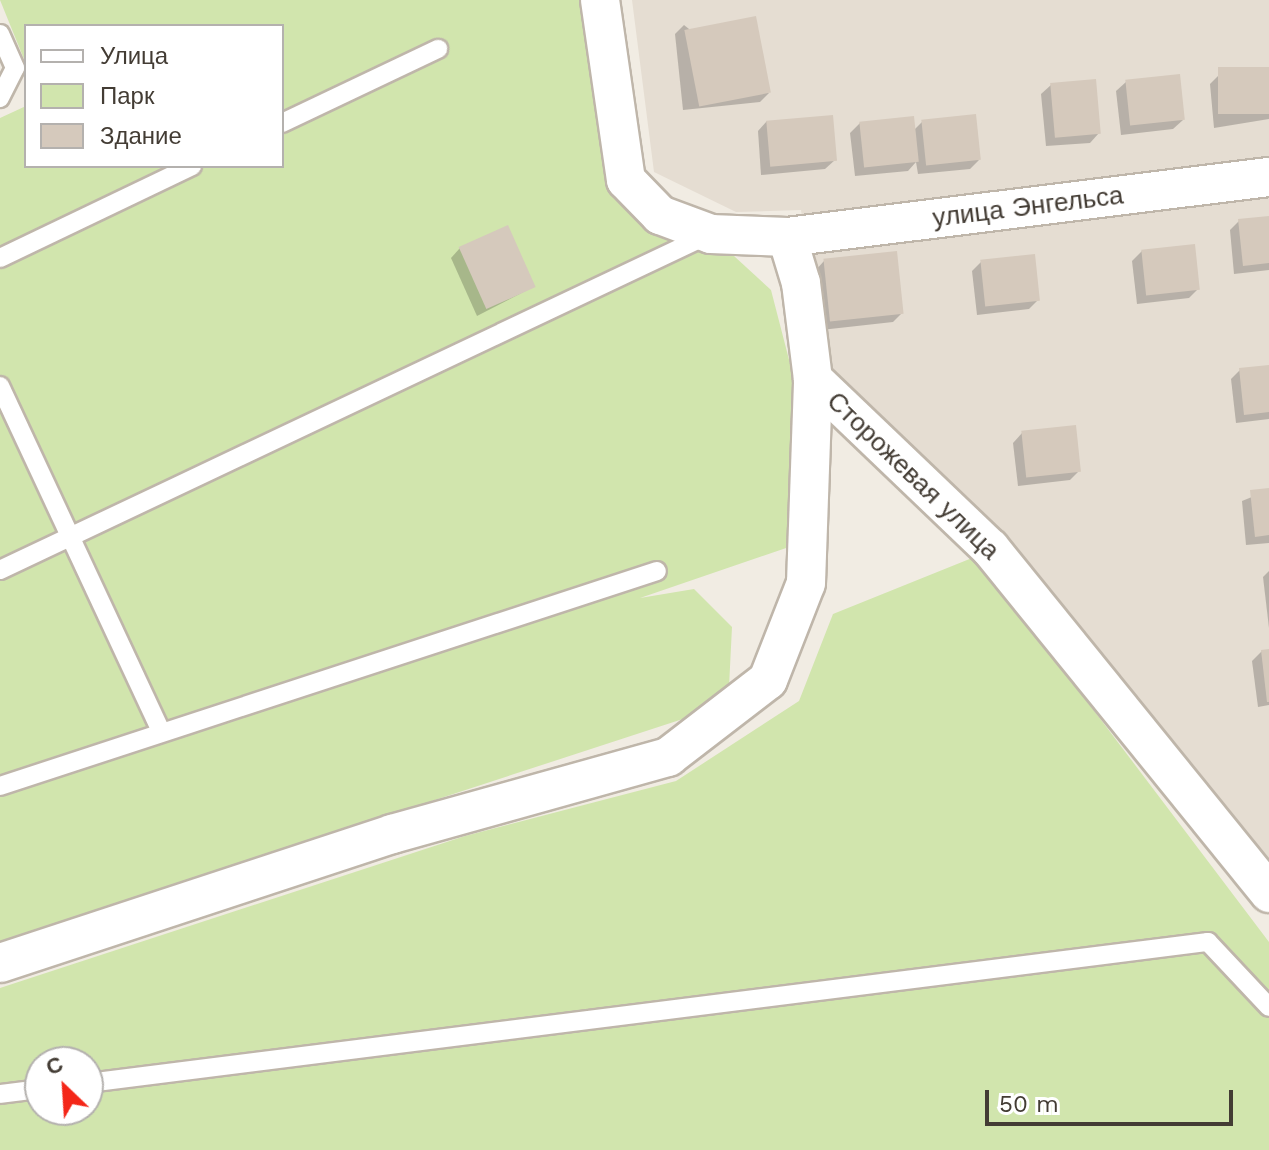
<!DOCTYPE html>
<meta charset="utf-8">
<style>
body{margin:0}
#map{position:relative;width:1269px;height:1150px;overflow:hidden;background:#f1ece3;font-family:"Work Sans",sans-serif}
div>[style]{position:absolute}
.residential>*{inset:0;background:#e5ddd2}
.green>*{inset:0;background:#d1e5ad}
.shadow>*{inset:0;background:#0003}
.building>*{inset:0;background:#d5c9bc;transform-origin:0 0}
.roads{filter:drop-shadow(2px 0 #bfb6aa) drop-shadow(-2px 0 #bfb6aa) drop-shadow(0 2px #bfb6aa) drop-shadow(0 -2px #bfb6aa)}
.lane>*{height:18px;margin:-9px;padding:0 9px;transform-origin:9px;border-radius:9px;background:#fff}
.street>*{height:38px;margin:-19px;padding:0 19px;transform-origin:19px;border-radius:19px;background:#fff}
span{translate:-50% -50%;white-space:nowrap;text-align:center;line-height:1.15;-webkit-text-stroke:6px #fff;paint-order:stroke}
.street-label{font-size:26px;color:#433c34}
.legend{position:absolute;left:24px;top:24px;width:260px;height:144px;box-sizing:border-box;background:#fff;border:2px solid #b4b1ae;margin:0;padding:10px 14px;list-style:none;font-size:24px;color:#433c34}
.legend li{display:flex;align-items:center;gap:16px;height:40px}
.legend b{width:40px;border:2px solid #b4b1ae}
.north{position:absolute;left:24px;top:1046px;width:80px;height:80px;box-sizing:border-box;background:#fff;border:2px solid #b4b1ae;border-radius:50%;rotate:335deg;font-size:22px;font-weight:700;line-height:32px;text-align:center;color:#433c34}
.north::after{content:'';display:block;margin:auto;width:28px;height:36px;background:#f42618;clip-path:polygon(50% 0,100% 100%,50% 72%,0 100%)}
.scale{position:absolute;left:985px;top:1090px;width:248px;height:36px;box-sizing:border-box;border:4px solid #433c34;border-top:0;padding-left:10px;font-size:24px;line-height:28px;white-space:nowrap;color:#433c34;-webkit-text-stroke:6px #fff;paint-order:stroke}
</style>
<div id="map">
<div class="residential">
<div style="clip-path:polygon(632px 0,1269px 0,1269px 863px,824px 373px,801px 210px,736px 212px,654px 172px)"></div>
</div>
<div class="green">
<div style="clip-path:polygon(0 0,599px 0,617px 151px,659px 236px,734px 256px,771px 290px,794px 379px,792px 546px,640px 598px,694px 589px,732px 627px,729px 687px,692px 716px,0 942px,0 118px,26px 106px,26px 166px,282px 166px,282px 26px,26px 26px,26px 64px)"></div>
<div style="clip-path:polygon(evenodd,977px 556px,1269px 942px,1269px 1150px,0 1150px,0 988px,465px 836px,676px 781px,799px 701px,833px 614px,977px 556px,40px 1062px,88px 1062px,88px 1110px,40px 1110px,40px 1062px)"></div>
</div>
<div class="shadow">
<div style="clip-path:polygon(684px 25px,769px 93px,760px 102px,683px 110px,675px 34px)"></div>
<div style="clip-path:polygon(1269px 69px,1269px 119px,1214px 128px,1210px 84px,1219px 75px)"></div>
<div style="clip-path:polygon(1126px 82px,1183px 120px,1173px 129px,1121px 135px,1116px 91px)"></div>
<div style="clip-path:polygon(1051px 85px,1099px 133px,1090px 143px,1046px 146px,1041px 94px)"></div>
<div style="clip-path:polygon(767px 121px,835px 160px,825px 169px,761px 175px,758px 131px)"></div>
<div style="clip-path:polygon(922px 122px,979px 160px,970px 169px,918px 174px,916px 162px,908px 171px,855px 176px,850px 133px,860px 123px,914px 130px)"></div>
<div style="clip-path:polygon(1269px 218px,1269px 270px,1234px 274px,1230px 230px,1239px 221px)"></div>
<div style="clip-path:polygon(460px 248px,533px 287px,477px 316px,451px 258px)"></div>
<div style="clip-path:polygon(1142px 251px,1198px 289px,1189px 298px,1137px 304px,1132px 261px)"></div>
<div style="clip-path:polygon(824px 261px,902px 313px,893px 322px,821px 330px,815px 271px)"></div>
<div style="clip-path:polygon(981px 262px,1038px 300px,1029px 309px,977px 315px,972px 271px)"></div>
<div style="clip-path:polygon(1269px 367px,1269px 419px,1236px 423px,1231px 379px,1240px 370px)"></div>
<div style="clip-path:polygon(1022px 433px,1079px 471px,1070px 480px,1018px 486px,1013px 443px)"></div>
<div style="clip-path:polygon(1269px 490px,1269px 543px,1246px 545px,1242px 501px)"></div>
<div style="clip-path:polygon(1269px 571px,1269px 628px,1263px 577px)"></div>
<div style="clip-path:polygon(1262px 651px,1269px 651px,1269px 705px,1258px 707px,1252px 661px)"></div>
</div>
<div class="building">
<div style="left:756px;top:16px;width:78px;height:73px;rotate:79deg"></div>
<div style="left:1269px;top:67px;width:47px;height:51px;rotate:90deg"></div>
<div style="left:1180px;top:74px;width:46px;height:55px;rotate:84deg"></div>
<div style="left:1096px;top:79px;width:55px;height:46px;rotate:85deg"></div>
<div style="left:976px;top:114px;width:46px;height:55px;rotate:84deg"></div>
<div style="left:833px;top:115px;width:46px;height:67px;rotate:85deg"></div>
<div style="left:914px;top:116px;width:46px;height:55px;rotate:84deg"></div>
<div style="clip-path:polygon(1269px 216px,1269px 263px,1243px 266px,1238px 219px)"></div>
<div style="left:508px;top:225px;width:68px;height:54px;rotate:66deg"></div>
<div style="left:1195px;top:244px;width:46px;height:54px;rotate:84deg"></div>
<div style="left:897px;top:251px;width:63px;height:74px;rotate:84deg"></div>
<div style="left:1035px;top:254px;width:47px;height:55px;rotate:84deg"></div>
<div style="clip-path:polygon(1269px 365px,1269px 412px,1244px 415px,1239px 368px)"></div>
<div style="left:1076px;top:425px;width:47px;height:55px;rotate:84deg"></div>
<div style="clip-path:polygon(1269px 488px,1269px 535px,1255px 537px,1250px 490px)"></div>
<div style="clip-path:polygon(1269px 649px,1269px 702px,1267px 702px,1261px 650px)"></div>
</div>
<div class="roads">
<div class="lane">
<div style="left:0;top:34px;width:37px;rotate:66deg"></div>
<div style="left:15px;top:68px;width:34px;rotate:117deg"></div>
<div style="left:282px;top:123px;width:173px;rotate:-25.4deg"></div>
<div style="left:0;top:258px;width:213px;rotate:-25.6deg"></div>
<div style="left:0;top:386px;width:381px;rotate:65deg"></div>
<div style="left:0;top:570px;width:781px;rotate:-25.32deg"></div>
<div style="left:0;top:786px;width:691px;rotate:-18.12deg"></div>
<div style="left:88px;top:1083px;width:1129px;rotate:-7.18deg"></div>
<div style="left:1208px;top:942px;width:89px;rotate:46.8deg"></div>
<div style="left:0;top:1094px;width:40px;rotate:-7.1deg"></div>
</div>
<div class="street">
<div style="left:600px;top:0;width:182px;rotate:81.8deg"></div>
<div style="left:626px;top:180px;width:49px;rotate:45.8deg"></div>
<div style="left:660px;top:215px;width:54px;rotate:20.4deg"></div>
<div style="left:711px;top:234px;width:76px;rotate:2.3deg"></div>
<div style="left:787px;top:237px;width:48px;rotate:73.1deg"></div>
<div style="left:801px;top:283px;width:97px;rotate:82.9deg"></div>
<div style="left:813px;top:379px;width:245px;rotate:43.7deg"></div>
<div style="left:990px;top:548px;width:444px;rotate:51deg"></div>
<div style="left:787px;top:237px;width:486px;rotate:-7.1deg"></div>
<div style="left:0;top:963px;width:413px;rotate:-18.2deg"></div>
<div style="left:392px;top:834px;width:287px;rotate:-15.6deg"></div>
<div style="left:668px;top:757px;width:126px;rotate:-37.6deg"></div>
<div style="left:768px;top:680px;width:104px;rotate:-68.6deg"></div>
<div style="left:806px;top:583px;width:204px;rotate:-88deg"></div>
</div>
</div>
<div class="street-label">
<span style="left:1028px;top:207px;rotate:-7deg">улица Энгельса</span>
<span style="left:913px;top:476px;rotate:44deg">Сторожевая улица</span>
</div>
<ul class="legend">
<li><b style="height:10px;background:#fff"></b>Улица</li>
<li><b style="height:22px;background:#d1e5ad"></b>Парк</li>
<li><b style="height:22px;background:#d5c9bc"></b>Здание</li>
</ul>
<div class="north">С</div>
<div class="scale">50 m</div>
</div>
